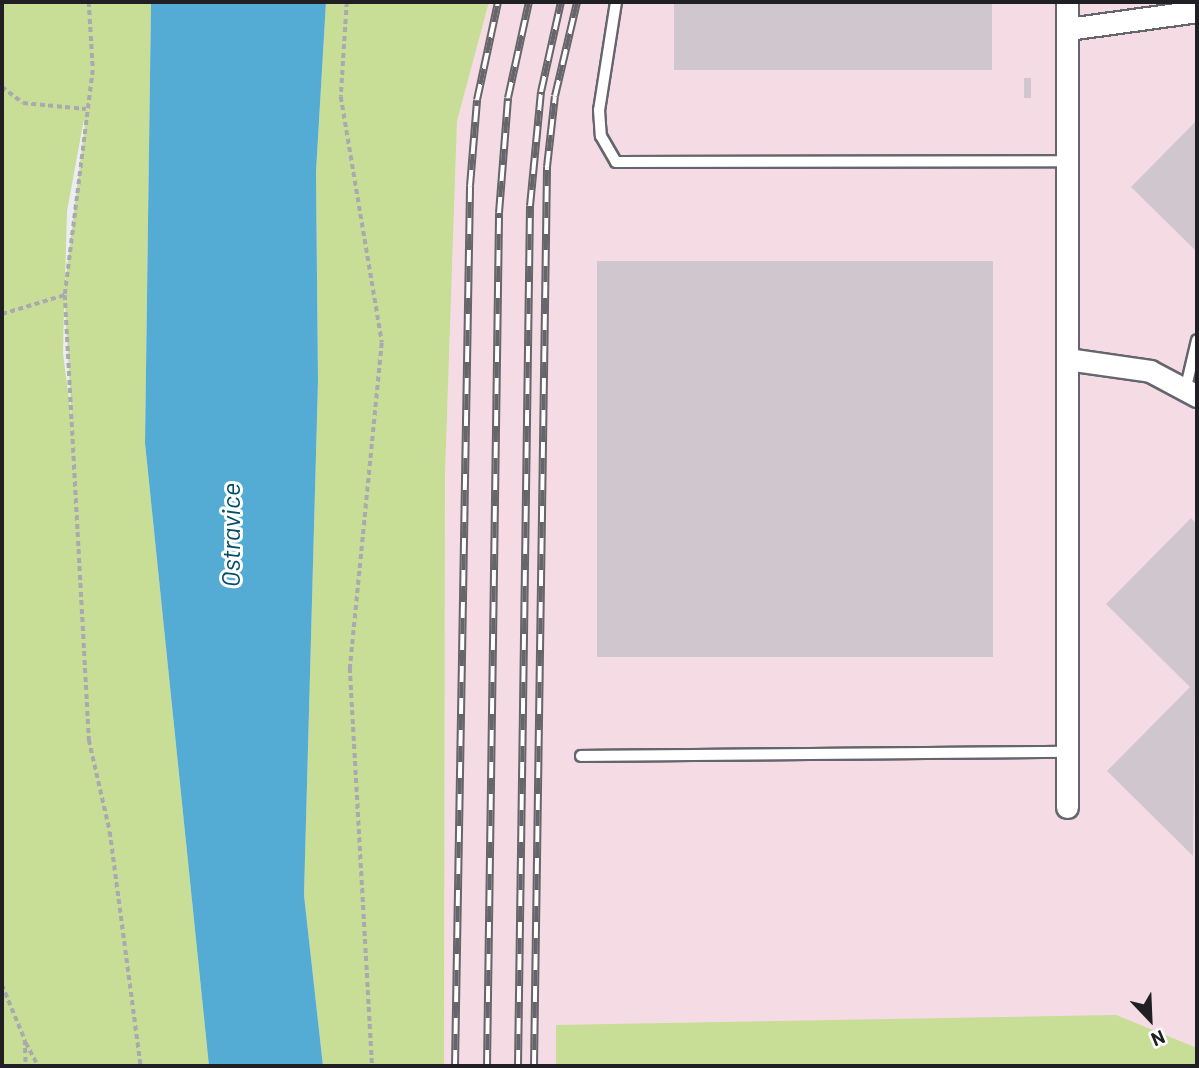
<!DOCTYPE html>
<style>
body{margin:0}
#map{position:relative;width:1199px;height:1068px;overflow:hidden;background:#ececf5;font-family:Barlow,sans-serif}
div>[style]{position:absolute}
.industrial>*{inset:0;background:#f5dbe4}
.green>*{inset:0;background:#c8dd96}
.water>*{inset:0;background:#54abd3}
.building>*{inset:0;background:#cfc7cd;transform-origin:0 0}
.path>*{height:3.5px;margin-top:-1.75px;transform-origin:0;background:repeating-linear-gradient(90deg,#a9a9b0 0 5px,transparent 0 8.5px)}
.roads{filter:drop-shadow(2px 0 #65656d) drop-shadow(-2px 0 #65656d) drop-shadow(0 2px #65656d) drop-shadow(0 -2px #65656d)}
.lane>*{height:10px;margin:-5px;padding:0 5px;transform-origin:5px;border-radius:5px;background:#fff}
.street>*{height:21px;margin:-10.5px;padding:0 10.5px;transform-origin:10.5px;border-radius:10.5px;background:#fff}
.rail>*{height:8px;margin-top:-4px;transform-origin:0;background:repeating-linear-gradient(90deg,#fff 0 16px,#65656a 0 32px);box-sizing:border-box;border-block:2px solid #65656a}
span{translate:-50% -50%;white-space:nowrap;text-align:center;line-height:1.15;-webkit-text-stroke:6px #fff;paint-order:stroke}
.water-label{font-size:26px;color:#014e69;font-style:italic}
.frame{position:absolute;inset:0;border:4px solid #202024;pointer-events:none}
.north{position:absolute;left:1115px;top:984px;width:70px;height:70px;-webkit-text-stroke:5px #fff;paint-order:stroke;rotate:157deg;font-size:19px;font-weight:700;line-height:28px;text-align:center;color:#202024}
.north::after{content:'';display:block;margin:auto;width:24px;height:32px;background:#202024;clip-path:polygon(50% 0,100% 100%,50% 72%,0 100%)}
</style>
<div id="map">
<div class="industrial">
<div style="clip-path:polygon(489px 2px,1197px 2px,1197px 1066px,444px 1066px,445px 475px,457px 121px)"></div>
</div>
<div class="green">
<div style="clip-path:polygon(evenodd,2px 2px,151px 2px,145px 443px,209px 1066px,2px 1066px,2px 2px,84px 119px,85px 124px,65px 284px,67px 211px,84px 119px,2px 2px,64px 307px,65px 307px,72px 423px,63px 353px,64px 307px)"></div>
<div style="clip-path:polygon(326px 2px,489px 2px,457px 121px,445px 475px,444px 1066px,323px 1066px,304px 895px,318px 381px,316px 172px)"></div>
<div style="clip-path:polygon(1116px 1015px,1197px 1048px,1197px 1066px,556px 1066px,556px 1025px)"></div>
</div>
<div class="water">
<div style="clip-path:polygon(151px 2px,326px 2px,316px 172px,318px 381px,304px 895px,323px 1066px,209px 1066px,145px 443px)"></div>
</div>
<div class="building">
<div style="left:674px;top:2px;width:318px;height:68px"></div>
<div style="left:1024px;top:78px;width:7px;height:20px"></div>
<div style="clip-path:polygon(1197px 120px,1197px 252px,1131px 187px)"></div>
<div style="left:993px;top:261px;width:396px;height:396px;rotate:90deg"></div>
<div style="clip-path:polygon(1191px 518px,1197px 524px,1193px 856px,1107px 771px,1190px 687px,1106px 604px)"></div>
</div>
<div class="path">
<div style="left:89px;top:2px;width:68px;rotate:86.6deg"></div>
<div style="left:93px;top:70px;width:227px;rotate:97.1deg"></div>
<div style="left:65px;top:295px;width:446px;rotate:86.9deg"></div>
<div style="left:89px;top:740px;width:94px;rotate:77.1deg"></div>
<div style="left:110px;top:832px;width:236px;rotate:82.5deg"></div>
<div style="left:347px;top:2px;width:95px;rotate:93.6deg"></div>
<div style="left:341px;top:97px;width:249px;rotate:80.5deg"></div>
<div style="left:382px;top:343px;width:327px;rotate:95.6deg"></div>
<div style="left:350px;top:668px;width:399px;rotate:86.8deg"></div>
<div style="left:2px;top:87px;width:26px;rotate:37deg"></div>
<div style="left:23px;top:103px;width:63px;rotate:5.4deg"></div>
<div style="left:2px;top:314px;width:66px;rotate:-16.8deg"></div>
<div style="left:2px;top:985px;width:60px;rotate:67.3deg"></div>
<div style="left:25px;top:1040px;width:26px;rotate:88deg"></div>
<div style="left:26px;top:1043px;width:26px;rotate:62deg"></div>
</div>
<div class="roads">
<div class="lane">
<div style="left:616px;top:2px;width:109px;rotate:98.9deg"></div>
<div style="left:599px;top:110px;width:26px;rotate:86deg"></div>
<div style="left:601px;top:136px;width:30px;rotate:60deg"></div>
<div style="left:616px;top:162px;width:449px;rotate:-0.1deg"></div>
<div style="left:1186px;top:387px;width:48px;rotate:-76.8deg"></div>
<div style="left:581px;top:756px;width:486px;rotate:-0.5deg"></div>
</div>
<div class="street">
<div style="left:1068px;top:29px;width:130px;rotate:-7.9deg"></div>
<div style="left:1067px;top:359px;width:84px;rotate:8.2deg"></div>
<div style="left:1150px;top:371px;width:53px;rotate:28deg"></div>
<div style="left:1067px;top:807px;width:805px;rotate:-90deg"></div>
</div>
</div>
<div class="rail">
<div style="left:455px;top:1066px;width:880px;rotate:-89.02deg"></div>
<div style="left:470px;top:186px;width:86px;rotate:-85.3deg"></div>
<div style="left:477px;top:100px;width:100px;rotate:-77.9deg"></div>
<div style="left:487px;top:1066px;width:853px;rotate:-89.19deg"></div>
<div style="left:499px;top:213px;width:115px;rotate:-85.5deg"></div>
<div style="left:508px;top:98px;width:98px;rotate:-77.7deg"></div>
<div style="left:518px;top:1066px;width:860px;rotate:-89.2deg"></div>
<div style="left:530px;top:206px;width:115px;rotate:-84.5deg"></div>
<div style="left:541px;top:92px;width:92px;rotate:-77.5deg"></div>
<div style="left:534px;top:1066px;width:899px;rotate:-89.17deg"></div>
<div style="left:547px;top:167px;width:71px;rotate:-83.6deg"></div>
<div style="left:555px;top:96px;width:97px;rotate:-76.8deg"></div>
</div>
<div class="water-label">
<span style="left:230px;top:535px;rotate:-90deg">Ostravice</span>
</div>
<div class="frame"></div>
<div class="north">N</div>
</div>
